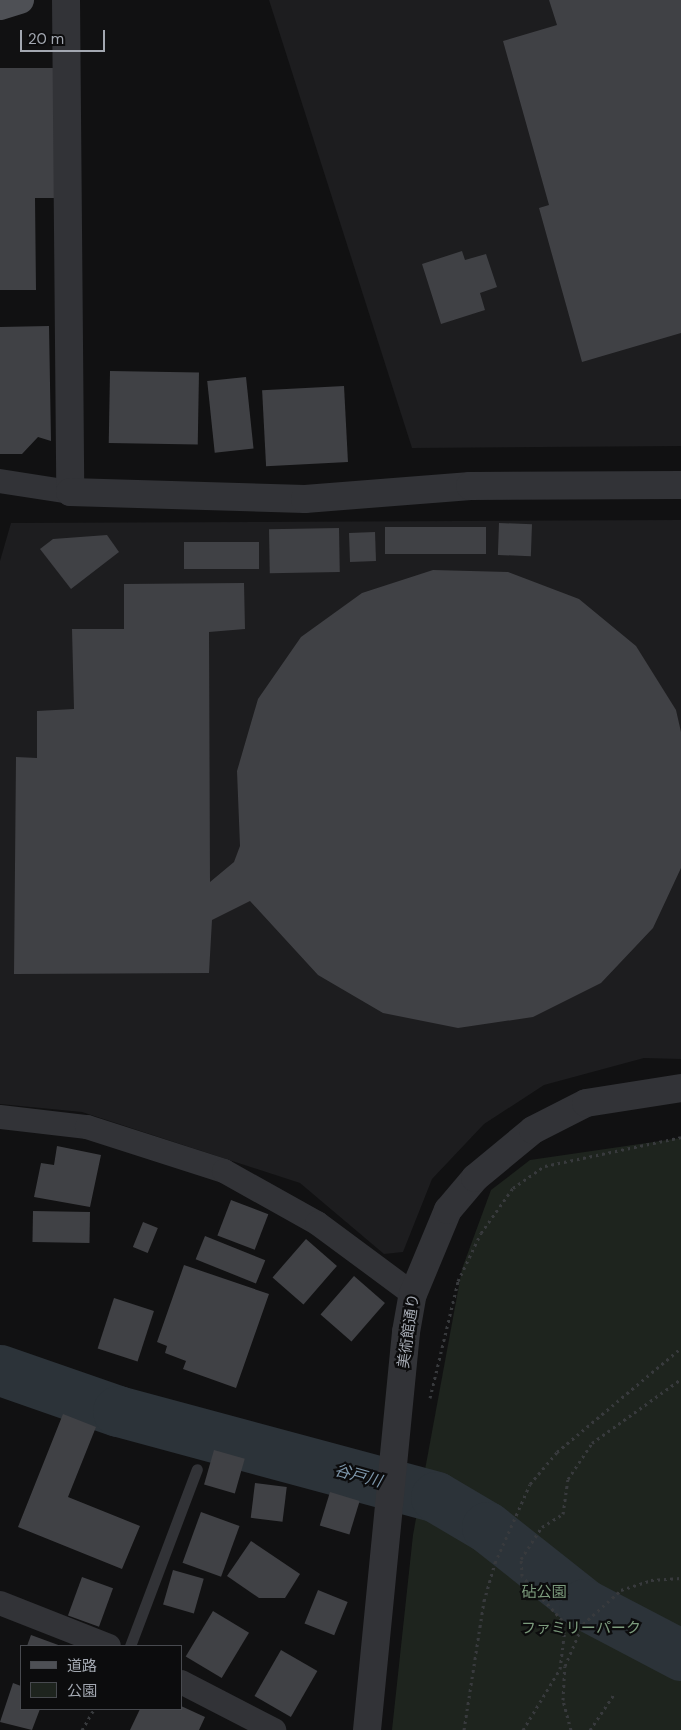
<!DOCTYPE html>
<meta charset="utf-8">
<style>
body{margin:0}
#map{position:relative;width:681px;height:1730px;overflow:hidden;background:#111112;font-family:"DM Sans","Noto Sans JP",sans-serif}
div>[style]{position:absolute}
.built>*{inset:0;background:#1d1d1f}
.green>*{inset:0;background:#1e241e}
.river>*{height:51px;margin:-25.5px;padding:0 25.5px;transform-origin:25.5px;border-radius:25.5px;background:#2c3339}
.building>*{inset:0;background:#404145;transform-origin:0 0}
.path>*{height:3px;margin-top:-1.5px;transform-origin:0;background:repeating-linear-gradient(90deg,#383a3d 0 2.5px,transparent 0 6.5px)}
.service>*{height:11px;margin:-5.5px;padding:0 5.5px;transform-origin:5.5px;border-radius:5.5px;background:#323337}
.minor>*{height:24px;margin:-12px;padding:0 12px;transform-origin:12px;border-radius:12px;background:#323337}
.tertiary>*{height:28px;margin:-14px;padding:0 14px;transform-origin:14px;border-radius:14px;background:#323337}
.primary>*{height:28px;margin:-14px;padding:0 14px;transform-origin:14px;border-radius:14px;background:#4e5055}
span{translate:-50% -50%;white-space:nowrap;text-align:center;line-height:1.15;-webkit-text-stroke:4.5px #0c0c0d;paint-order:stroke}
.street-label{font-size:15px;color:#a3a8b1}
.park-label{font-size:15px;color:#7c9b7d}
.water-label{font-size:16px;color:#7d96aa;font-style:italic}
.legend{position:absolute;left:20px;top:1645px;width:162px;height:65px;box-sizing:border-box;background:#0c0c0d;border:1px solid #484a4f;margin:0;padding:6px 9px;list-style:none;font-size:15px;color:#a3a8b1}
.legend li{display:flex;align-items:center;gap:10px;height:25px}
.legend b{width:25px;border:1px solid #484a4f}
.scale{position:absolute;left:20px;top:30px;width:85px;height:22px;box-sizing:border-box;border:2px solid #a3a8b1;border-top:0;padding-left:6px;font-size:15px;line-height:18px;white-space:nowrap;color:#a3a8b1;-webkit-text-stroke:4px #0c0c0d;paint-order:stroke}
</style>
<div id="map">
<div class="built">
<div style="clip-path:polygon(269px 0,681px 0,681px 446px,412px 448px)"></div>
<div style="clip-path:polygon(681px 520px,681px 1059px,644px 1058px,544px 1085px,484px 1124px,432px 1179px,403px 1252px,384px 1254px,300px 1183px,82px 1112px,0 1104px,0 561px,11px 523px)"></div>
</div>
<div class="green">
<div style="clip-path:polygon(681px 1138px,681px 1730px,392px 1730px,413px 1535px,462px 1269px,491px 1190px,530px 1160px)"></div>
</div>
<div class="river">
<div style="left:0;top:1370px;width:125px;rotate:19.2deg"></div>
<div style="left:118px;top:1411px;width:329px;rotate:15.1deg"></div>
<div style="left:436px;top:1497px;width:59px;rotate:30.5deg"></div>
<div style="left:487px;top:1527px;width:124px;rotate:38.4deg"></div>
<div style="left:584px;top:1604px;width:110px;rotate:27.7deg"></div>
</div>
<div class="building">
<div style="clip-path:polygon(549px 0,681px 0,681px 333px,582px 362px,539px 208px,549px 205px,503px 41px,557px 25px)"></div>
<div style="clip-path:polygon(0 68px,59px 68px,61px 198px,35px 198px,36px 290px,0 290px)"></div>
<div style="clip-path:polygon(462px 251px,465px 260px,486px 254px,497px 287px,480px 293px,485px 310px,441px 324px,422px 264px)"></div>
<div style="clip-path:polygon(49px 326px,51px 441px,38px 437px,22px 454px,0 454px,0 327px)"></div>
<div style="left:110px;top:371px;width:89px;height:72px;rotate:1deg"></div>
<div style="left:246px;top:377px;width:72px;height:39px;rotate:84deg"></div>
<div style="left:344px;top:386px;width:76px;height:82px;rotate:87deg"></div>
<div style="left:499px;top:523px;width:33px;height:32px;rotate:2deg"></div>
<div style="left:486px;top:527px;width:27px;height:101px;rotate:90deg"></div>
<div style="left:339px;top:528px;width:44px;height:70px;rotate:89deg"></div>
<div style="left:375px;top:532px;width:29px;height:26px;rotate:88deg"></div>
<div style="clip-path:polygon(107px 535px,119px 552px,71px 589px,40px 549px,53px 539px)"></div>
<div style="left:259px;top:542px;width:27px;height:75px;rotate:90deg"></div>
<div style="clip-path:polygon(433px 570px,508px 572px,579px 599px,636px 646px,676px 710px,681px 732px,681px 868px,653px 928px,601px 983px,533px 1017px,458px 1028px,383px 1013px,318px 975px,250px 901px,212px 920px,209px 973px,14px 974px,16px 757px,37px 758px,37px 711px,74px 709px,72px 629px,124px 629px,124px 584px,244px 583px,245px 629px,209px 632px,210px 882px,234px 862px,240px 846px,237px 771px,258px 699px,301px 637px,362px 593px)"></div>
<div style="clip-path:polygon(57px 1146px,101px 1155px,90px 1207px,34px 1197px,41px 1163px,54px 1165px)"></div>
<div style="left:231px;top:1200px;width:40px;height:38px;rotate:21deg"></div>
<div style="left:33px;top:1211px;width:57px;height:31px;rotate:1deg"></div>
<div style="left:143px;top:1222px;width:16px;height:27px;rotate:22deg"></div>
<div style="left:205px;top:1236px;width:65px;height:25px;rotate:22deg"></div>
<div style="left:306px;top:1239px;width:41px;height:51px;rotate:41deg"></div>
<div style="clip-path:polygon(184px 1265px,269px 1294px,236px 1388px,183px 1369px,186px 1361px,165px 1353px,167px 1346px,157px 1342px)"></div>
<div style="left:354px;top:1276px;width:41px;height:51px;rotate:41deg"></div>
<div style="left:114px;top:1298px;width:42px;height:53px;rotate:18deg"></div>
<div style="clip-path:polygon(63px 1414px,96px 1427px,68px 1497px,140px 1526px,122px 1569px,18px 1527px)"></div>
<div style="left:214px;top:1450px;width:32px;height:36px;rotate:16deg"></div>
<div style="left:255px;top:1483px;width:32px;height:35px;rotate:7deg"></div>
<div style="left:330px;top:1492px;width:31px;height:35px;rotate:17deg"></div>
<div style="left:201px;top:1512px;width:41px;height:54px;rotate:20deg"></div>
<div style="clip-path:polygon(251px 1541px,300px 1574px,285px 1598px,259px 1598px,227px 1576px)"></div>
<div style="left:173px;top:1570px;width:32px;height:36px;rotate:16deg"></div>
<div style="left:82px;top:1577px;width:33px;height:41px;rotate:20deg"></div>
<div style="left:318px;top:1590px;width:32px;height:36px;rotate:22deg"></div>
<div style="left:213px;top:1611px;width:42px;height:53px;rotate:31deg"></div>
<div style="clip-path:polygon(31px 1635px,61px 1646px,27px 1646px)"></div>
<div style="left:281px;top:1650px;width:42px;height:53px;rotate:30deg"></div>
<div style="clip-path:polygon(13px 1683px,21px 1686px,21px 1709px,40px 1709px,32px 1730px,0 1722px)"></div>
<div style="clip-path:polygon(181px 1706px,205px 1717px,199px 1730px,130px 1730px,140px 1709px)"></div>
</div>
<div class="path">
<div style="left:430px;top:1398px;width:120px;rotate:-76.5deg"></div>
<div style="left:458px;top:1281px;width:53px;rotate:-64.4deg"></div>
<div style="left:481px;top:1233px;width:55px;rotate:-54.6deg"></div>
<div style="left:513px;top:1188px;width:39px;rotate:-35deg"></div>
<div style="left:545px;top:1166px;width:139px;rotate:-12deg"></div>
<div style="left:82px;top:1730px;width:24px;rotate:-60deg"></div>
<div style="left:464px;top:1730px;width:131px;rotate:-81.2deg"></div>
<div style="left:484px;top:1601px;width:40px;rotate:-74deg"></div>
<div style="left:495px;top:1563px;width:86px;rotate:-66.1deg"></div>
<div style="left:530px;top:1484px;width:42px;rotate:-49.8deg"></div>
<div style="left:557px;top:1452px;width:162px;rotate:-40deg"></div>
<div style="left:523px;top:1730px;width:71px;rotate:-58.8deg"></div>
<div style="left:560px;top:1669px;width:35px;rotate:-83deg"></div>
<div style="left:564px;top:1634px;width:14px;rotate:-98deg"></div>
<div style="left:562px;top:1620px;width:59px;rotate:-132.3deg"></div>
<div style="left:522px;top:1576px;width:17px;rotate:-93deg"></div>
<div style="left:521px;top:1559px;width:38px;rotate:-57deg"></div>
<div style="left:542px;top:1527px;width:25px;rotate:-32deg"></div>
<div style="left:563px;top:1514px;width:35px;rotate:-82deg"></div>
<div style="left:568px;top:1479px;width:43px;rotate:-56.3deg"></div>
<div style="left:592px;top:1443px;width:110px;rotate:-35.7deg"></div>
<div style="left:571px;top:1730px;width:31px;rotate:-105deg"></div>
<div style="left:563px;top:1700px;width:34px;rotate:-87deg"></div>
<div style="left:565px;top:1666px;width:46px;rotate:-66.8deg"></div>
<div style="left:583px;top:1624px;width:51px;rotate:-41.8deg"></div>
<div style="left:621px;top:1590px;width:32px;rotate:-18deg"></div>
<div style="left:651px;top:1580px;width:30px;rotate:-4deg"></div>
<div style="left:590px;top:1730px;width:45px;rotate:-56deg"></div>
</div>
<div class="service">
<div style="left:130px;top:1646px;width:189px;rotate:-69.3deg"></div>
</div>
<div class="minor">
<div style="left:0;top:481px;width:71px;rotate:8.9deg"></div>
<div style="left:0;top:1117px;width:88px;rotate:6.6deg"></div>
<div style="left:87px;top:1127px;width:144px;rotate:17.8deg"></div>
<div style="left:224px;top:1171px;width:107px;rotate:29.2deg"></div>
<div style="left:317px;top:1223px;width:119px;rotate:36.5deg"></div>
<div style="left:0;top:1603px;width:117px;rotate:21.5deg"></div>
<div style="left:181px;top:1682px;width:105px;rotate:27.3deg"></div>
</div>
<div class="tertiary">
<div style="left:66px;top:0;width:492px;rotate:89.5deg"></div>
<div style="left:70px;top:492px;width:235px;rotate:1.7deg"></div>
<div style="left:305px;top:499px;width:166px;rotate:-4.5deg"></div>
<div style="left:470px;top:486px;width:211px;rotate:-0.3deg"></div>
<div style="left:367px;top:1730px;width:400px;rotate:-84.4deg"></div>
<div style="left:406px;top:1332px;width:39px;rotate:-80deg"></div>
<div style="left:413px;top:1294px;width:91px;rotate:-67.4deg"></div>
<div style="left:448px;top:1210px;width:42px;rotate:-49.8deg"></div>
<div style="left:475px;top:1178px;width:75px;rotate:-39.6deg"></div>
<div style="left:533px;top:1130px;width:59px;rotate:-27deg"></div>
<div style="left:586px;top:1103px;width:96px;rotate:-9deg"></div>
</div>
<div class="primary">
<div style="left:0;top:6px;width:21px;rotate:-17deg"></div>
</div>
<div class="street-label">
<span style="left:409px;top:1331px;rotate:-82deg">美術館通り</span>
</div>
<div class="park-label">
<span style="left:544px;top:1593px">砧公園</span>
<span style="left:581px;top:1629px">ファミリーパーク</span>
</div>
<div class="water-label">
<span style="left:358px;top:1476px;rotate:15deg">谷戸川</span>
</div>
<ul class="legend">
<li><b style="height:6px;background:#4e5055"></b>道路</li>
<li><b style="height:14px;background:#1e241e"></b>公園</li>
</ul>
<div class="scale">20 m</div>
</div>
